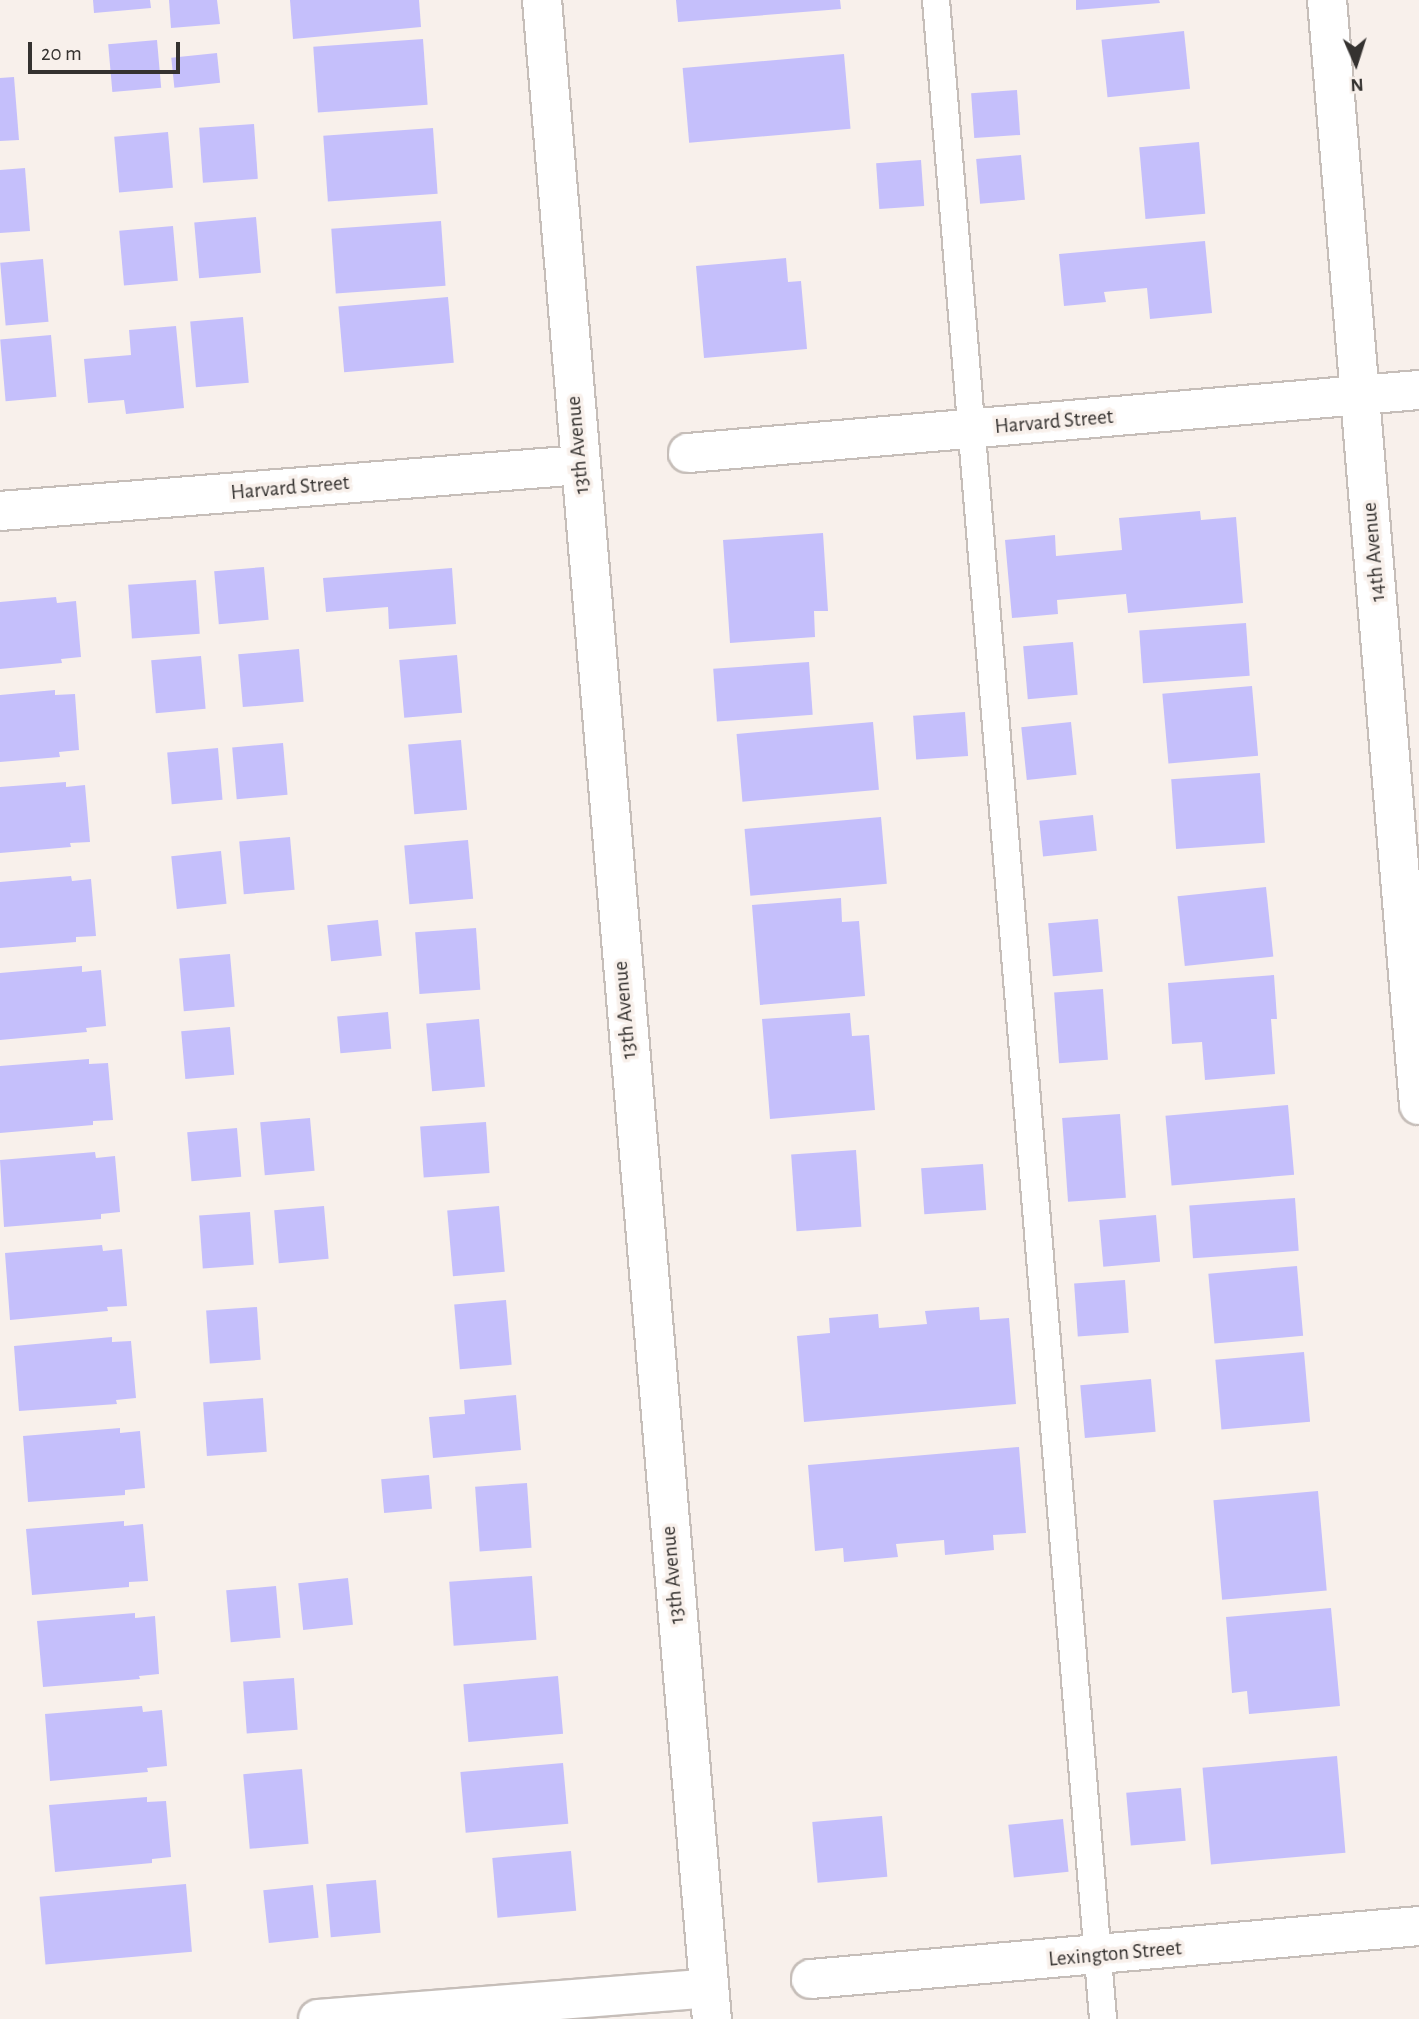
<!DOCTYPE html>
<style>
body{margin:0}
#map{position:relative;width:1419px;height:2019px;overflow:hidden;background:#f8f0eb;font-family:"Alegreya Sans",sans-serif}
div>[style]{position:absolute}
.building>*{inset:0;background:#c5bffb;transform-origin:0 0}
.roads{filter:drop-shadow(2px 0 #c6beb9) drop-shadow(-2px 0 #c6beb9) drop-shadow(0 2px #c6beb9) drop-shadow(0 -2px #c6beb9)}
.lane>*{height:26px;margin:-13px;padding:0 13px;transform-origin:13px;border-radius:13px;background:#fff}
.street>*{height:38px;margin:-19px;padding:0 19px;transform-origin:19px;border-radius:19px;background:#fff}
span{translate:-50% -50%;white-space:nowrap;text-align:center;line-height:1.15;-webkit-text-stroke:7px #f8f0eb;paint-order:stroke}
.street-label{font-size:21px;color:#353230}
.north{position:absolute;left:1321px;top:28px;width:70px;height:70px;-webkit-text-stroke:5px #f8f0eb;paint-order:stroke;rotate:177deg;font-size:19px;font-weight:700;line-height:28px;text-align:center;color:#353230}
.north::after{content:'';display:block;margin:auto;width:24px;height:32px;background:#353230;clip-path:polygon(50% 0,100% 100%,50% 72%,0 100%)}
.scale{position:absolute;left:28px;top:42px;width:152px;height:32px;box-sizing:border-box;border:4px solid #353230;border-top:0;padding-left:9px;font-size:21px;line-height:24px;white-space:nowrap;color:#353230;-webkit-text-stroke:5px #f8f0eb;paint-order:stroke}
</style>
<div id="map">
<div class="building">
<div style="clip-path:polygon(93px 0,150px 0,151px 8px,94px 13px)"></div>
<div style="clip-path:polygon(169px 0,217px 0,220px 24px,171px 28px)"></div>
<div style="clip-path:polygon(290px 0,419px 0,421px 27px,293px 39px)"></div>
<div style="clip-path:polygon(676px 0,840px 0,841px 9px,678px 22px)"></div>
<div style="clip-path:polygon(1076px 0,1159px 0,1160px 3px,1076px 10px)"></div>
<div style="left:1184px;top:31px;width:58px;height:83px;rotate:84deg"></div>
<div style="left:423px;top:39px;width:66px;height:110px;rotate:86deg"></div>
<div style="left:157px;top:40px;width:48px;height:49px;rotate:85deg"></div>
<div style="left:217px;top:53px;width:30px;height:46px;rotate:84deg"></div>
<div style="left:844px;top:54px;width:75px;height:162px;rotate:85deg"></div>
<div style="clip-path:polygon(14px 77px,19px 140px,0 141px,0 78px)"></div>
<div style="left:1017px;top:90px;width:45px;height:46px;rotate:86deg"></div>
<div style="left:254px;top:124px;width:55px;height:55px;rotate:86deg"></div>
<div style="left:433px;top:128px;width:66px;height:110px;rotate:86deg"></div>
<div style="left:168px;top:132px;width:56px;height:54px;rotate:85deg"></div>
<div style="left:1199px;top:142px;width:72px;height:60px;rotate:85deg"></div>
<div style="left:1021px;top:155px;width:45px;height:45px;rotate:85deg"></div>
<div style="left:921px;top:160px;width:46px;height:45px;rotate:86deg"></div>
<div style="clip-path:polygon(25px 168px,30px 231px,0 233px,0 170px)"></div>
<div style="left:256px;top:217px;width:56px;height:62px;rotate:85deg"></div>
<div style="left:441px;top:221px;width:65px;height:110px;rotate:86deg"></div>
<div style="left:173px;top:226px;width:55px;height:54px;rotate:85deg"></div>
<div style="clip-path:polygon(1205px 241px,1212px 313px,1150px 319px,1147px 288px,1104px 292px,1106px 302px,1064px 306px,1059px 254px)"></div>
<div style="clip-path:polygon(786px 258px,788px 282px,801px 281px,807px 349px,704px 358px,696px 266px)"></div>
<div style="left:43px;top:259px;width:63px;height:43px;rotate:85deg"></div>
<div style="left:448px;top:297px;width:66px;height:110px;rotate:85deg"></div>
<div style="left:243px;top:317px;width:66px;height:53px;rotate:85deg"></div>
<div style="clip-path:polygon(176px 326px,184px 408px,126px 414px,124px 400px,88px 403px,84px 359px,131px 355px,129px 330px)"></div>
<div style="left:51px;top:335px;width:62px;height:51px;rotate:85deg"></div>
<div style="clip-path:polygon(1200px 511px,1201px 520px,1236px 517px,1243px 603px,1128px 613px,1126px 594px,1057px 600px,1058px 614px,1012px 618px,1005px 540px,1055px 535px,1056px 556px,1122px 550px,1119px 518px)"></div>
<div style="clip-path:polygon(823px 533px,828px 611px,814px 611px,815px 637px,730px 643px,723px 540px)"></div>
<div style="left:264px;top:567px;width:53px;height:50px;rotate:85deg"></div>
<div style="clip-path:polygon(452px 568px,456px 624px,389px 629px,388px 607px,326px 612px,323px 578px)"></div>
<div style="left:196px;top:580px;width:54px;height:68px;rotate:86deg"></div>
<div style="clip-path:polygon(56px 597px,57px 603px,76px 601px,81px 657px,61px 659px,62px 663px,0 669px,0 602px)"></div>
<div style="left:1246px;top:623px;width:53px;height:107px;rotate:86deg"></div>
<div style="left:1073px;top:642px;width:53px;height:50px;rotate:85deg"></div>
<div style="left:299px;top:649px;width:53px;height:61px;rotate:85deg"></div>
<div style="left:457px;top:655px;width:58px;height:58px;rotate:85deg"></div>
<div style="left:201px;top:656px;width:53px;height:50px;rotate:85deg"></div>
<div style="left:809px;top:662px;width:53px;height:96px;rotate:86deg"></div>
<div style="left:1252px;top:686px;width:70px;height:90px;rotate:85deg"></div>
<div style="clip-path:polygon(55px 690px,55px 695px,75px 694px,79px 750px,59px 752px,60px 757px,0 762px,0 695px)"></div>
<div style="left:965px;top:712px;width:44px;height:52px;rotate:86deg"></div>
<div style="left:873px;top:722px;width:68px;height:137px;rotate:85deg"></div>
<div style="left:1071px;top:722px;width:53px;height:50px;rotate:84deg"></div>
<div style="left:461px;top:740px;width:70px;height:53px;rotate:85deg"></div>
<div style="left:283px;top:743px;width:52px;height:51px;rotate:85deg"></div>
<div style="left:218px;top:748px;width:52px;height:51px;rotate:85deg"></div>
<div style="left:1260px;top:773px;width:70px;height:89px;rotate:86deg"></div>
<div style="clip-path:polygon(66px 782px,66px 787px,85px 785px,90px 842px,70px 843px,71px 847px,0 853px,0 787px)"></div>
<div style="left:1093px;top:815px;width:36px;height:54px;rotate:84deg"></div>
<div style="left:881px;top:817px;width:67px;height:137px;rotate:85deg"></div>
<div style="left:290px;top:837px;width:53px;height:51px;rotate:85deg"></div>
<div style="left:468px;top:840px;width:59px;height:64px;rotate:85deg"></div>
<div style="left:221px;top:851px;width:53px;height:50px;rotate:84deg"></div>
<div style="clip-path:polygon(71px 876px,72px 881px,91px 879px,96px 936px,76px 937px,76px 942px,0 948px,0 882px)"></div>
<div style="left:1266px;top:887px;width:70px;height:89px;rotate:84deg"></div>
<div style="clip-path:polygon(841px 898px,842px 922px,859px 921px,865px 996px,760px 1005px,752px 905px)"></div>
<div style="left:1098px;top:919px;width:53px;height:50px;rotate:85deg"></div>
<div style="left:378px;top:920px;width:36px;height:51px;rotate:84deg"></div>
<div style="left:476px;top:928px;width:62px;height:61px;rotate:86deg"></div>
<div style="left:230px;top:954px;width:53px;height:51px;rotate:85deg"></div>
<div style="clip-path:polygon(82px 966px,82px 972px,101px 970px,106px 1026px,86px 1028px,87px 1032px,0 1040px,0 973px)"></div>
<div style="clip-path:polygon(1274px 975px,1277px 1019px,1271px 1019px,1275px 1074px,1205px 1080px,1202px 1042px,1172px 1044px,1168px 983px)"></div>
<div style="left:1103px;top:989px;width:71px;height:49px;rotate:86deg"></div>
<div style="left:388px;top:1012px;width:37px;height:51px;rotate:85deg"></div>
<div style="clip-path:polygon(850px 1013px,852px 1036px,869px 1035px,875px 1110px,770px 1119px,762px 1019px)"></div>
<div style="left:479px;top:1019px;width:68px;height:53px;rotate:85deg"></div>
<div style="left:230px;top:1027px;width:48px;height:49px;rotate:85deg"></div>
<div style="clip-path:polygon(89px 1059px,89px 1064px,108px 1063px,113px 1120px,93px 1121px,93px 1125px,0 1133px,0 1066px)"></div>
<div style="left:1288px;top:1105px;width:70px;height:123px;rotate:85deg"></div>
<div style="left:1120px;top:1114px;width:84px;height:58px;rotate:86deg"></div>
<div style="left:310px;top:1118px;width:53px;height:50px;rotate:85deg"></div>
<div style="left:486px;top:1122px;width:51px;height:66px;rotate:86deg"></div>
<div style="left:237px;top:1128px;width:49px;height:50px;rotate:85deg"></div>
<div style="left:856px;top:1150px;width:77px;height:65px;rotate:86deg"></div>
<div style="clip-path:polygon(95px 1152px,96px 1158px,115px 1156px,120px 1212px,101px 1214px,101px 1219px,4px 1227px,0 1160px)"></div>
<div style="left:983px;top:1164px;width:46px;height:62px;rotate:86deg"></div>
<div style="left:1295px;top:1198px;width:53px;height:106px;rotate:86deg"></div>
<div style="left:324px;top:1206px;width:53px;height:50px;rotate:85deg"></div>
<div style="left:499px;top:1206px;width:66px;height:52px;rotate:85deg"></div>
<div style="left:250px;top:1212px;width:53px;height:51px;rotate:86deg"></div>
<div style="left:1156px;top:1215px;width:47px;height:57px;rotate:85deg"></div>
<div style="clip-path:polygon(102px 1245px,103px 1251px,122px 1249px,127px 1306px,107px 1307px,108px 1311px,10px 1320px,5px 1253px)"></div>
<div style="left:1297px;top:1266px;width:70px;height:89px;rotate:85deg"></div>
<div style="left:1125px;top:1280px;width:53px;height:51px;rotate:86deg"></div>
<div style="left:506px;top:1300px;width:65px;height:52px;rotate:85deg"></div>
<div style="left:257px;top:1307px;width:53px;height:51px;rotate:86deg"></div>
<div style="clip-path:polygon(979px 1307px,980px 1320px,1009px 1318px,1016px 1404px,804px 1422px,797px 1336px,830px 1333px,829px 1318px,878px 1314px,879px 1328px,927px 1324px,925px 1311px)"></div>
<div style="clip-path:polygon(112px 1337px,112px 1342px,131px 1341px,136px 1398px,116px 1400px,117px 1404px,19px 1411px,14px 1346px)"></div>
<div style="left:1304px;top:1352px;width:70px;height:89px;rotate:85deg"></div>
<div style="left:1151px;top:1379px;width:53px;height:71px;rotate:85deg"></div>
<div style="clip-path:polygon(516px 1395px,521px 1450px,433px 1458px,429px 1417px,465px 1414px,464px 1400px)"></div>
<div style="left:263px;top:1398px;width:54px;height:60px;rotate:86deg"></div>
<div style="clip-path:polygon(120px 1428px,120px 1433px,140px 1431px,145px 1488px,125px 1490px,125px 1495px,28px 1502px,23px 1436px)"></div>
<div style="clip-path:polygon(1019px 1447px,1026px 1533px,993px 1535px,994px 1550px,945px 1555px,944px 1540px,896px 1544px,898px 1557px,844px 1562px,843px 1548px,815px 1551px,808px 1465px)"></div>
<div style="left:429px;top:1475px;width:34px;height:48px;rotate:85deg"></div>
<div style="left:527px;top:1483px;width:65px;height:52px;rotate:86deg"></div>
<div style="left:1318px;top:1491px;width:100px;height:105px;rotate:85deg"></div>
<div style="clip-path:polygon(124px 1521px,124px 1526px,143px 1524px,148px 1581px,129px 1582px,129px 1587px,32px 1595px,26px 1529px)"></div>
<div style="left:532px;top:1576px;width:64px;height:83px;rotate:86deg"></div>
<div style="left:348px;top:1578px;width:47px;height:50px;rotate:84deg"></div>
<div style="left:276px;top:1586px;width:52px;height:50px;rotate:85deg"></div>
<div style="clip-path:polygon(1331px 1608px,1340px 1706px,1249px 1714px,1247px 1691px,1232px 1693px,1226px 1617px)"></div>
<div style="clip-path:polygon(135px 1613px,135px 1618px,155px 1616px,159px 1674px,139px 1676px,140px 1679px,43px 1687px,37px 1621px)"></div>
<div style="left:558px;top:1676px;width:58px;height:95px;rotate:85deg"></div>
<div style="left:294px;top:1678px;width:52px;height:51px;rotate:86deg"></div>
<div style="clip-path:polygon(142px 1706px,143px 1712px,162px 1710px,167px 1766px,147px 1768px,148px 1772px,50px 1781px,45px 1714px)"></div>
<div style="left:1337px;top:1756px;width:97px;height:135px;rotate:85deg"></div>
<div style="left:563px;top:1763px;width:61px;height:103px;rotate:85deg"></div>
<div style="left:302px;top:1769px;width:75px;height:59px;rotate:85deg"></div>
<div style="left:1181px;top:1788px;width:53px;height:55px;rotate:85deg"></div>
<div style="clip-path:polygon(147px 1797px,147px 1802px,166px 1801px,171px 1857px,152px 1859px,152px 1863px,55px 1872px,49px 1805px)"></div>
<div style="left:882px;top:1816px;width:61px;height:70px;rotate:85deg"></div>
<div style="left:1063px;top:1819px;width:53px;height:55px;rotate:84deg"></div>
<div style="left:571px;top:1851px;width:60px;height:79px;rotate:85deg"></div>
<div style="left:376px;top:1880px;width:53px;height:50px;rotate:85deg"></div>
<div style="left:186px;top:1884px;width:68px;height:147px;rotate:85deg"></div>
<div style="left:313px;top:1885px;width:53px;height:50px;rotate:84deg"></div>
</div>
<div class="roads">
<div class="lane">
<div style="left:936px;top:0;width:2026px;rotate:85.27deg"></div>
</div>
<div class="street">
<div style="left:542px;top:0;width:2026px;rotate:85.19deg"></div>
<div style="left:1327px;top:0;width:1109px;rotate:85.24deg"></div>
<div style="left:688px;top:453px;width:734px;rotate:-4.93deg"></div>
<div style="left:0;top:511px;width:582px;rotate:-4.53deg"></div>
<div style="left:811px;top:1979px;width:610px;rotate:-4.98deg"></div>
<div style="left:318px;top:2019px;width:391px;rotate:-4.5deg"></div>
</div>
</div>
<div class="street-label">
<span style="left:1054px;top:422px;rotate:-5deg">Harvard Street</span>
<span style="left:578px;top:445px;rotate:-95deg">13th Avenue</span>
<span style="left:290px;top:488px;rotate:-5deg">Harvard Street</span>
<span style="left:1374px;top:552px;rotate:-95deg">14th Avenue</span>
<span style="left:625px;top:1010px;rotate:-95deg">13th Avenue</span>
<span style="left:673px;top:1575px;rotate:-95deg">13th Avenue</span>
<span style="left:1115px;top:1954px;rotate:-5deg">Lexington Street</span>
</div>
<div class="north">N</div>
<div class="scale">20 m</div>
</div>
